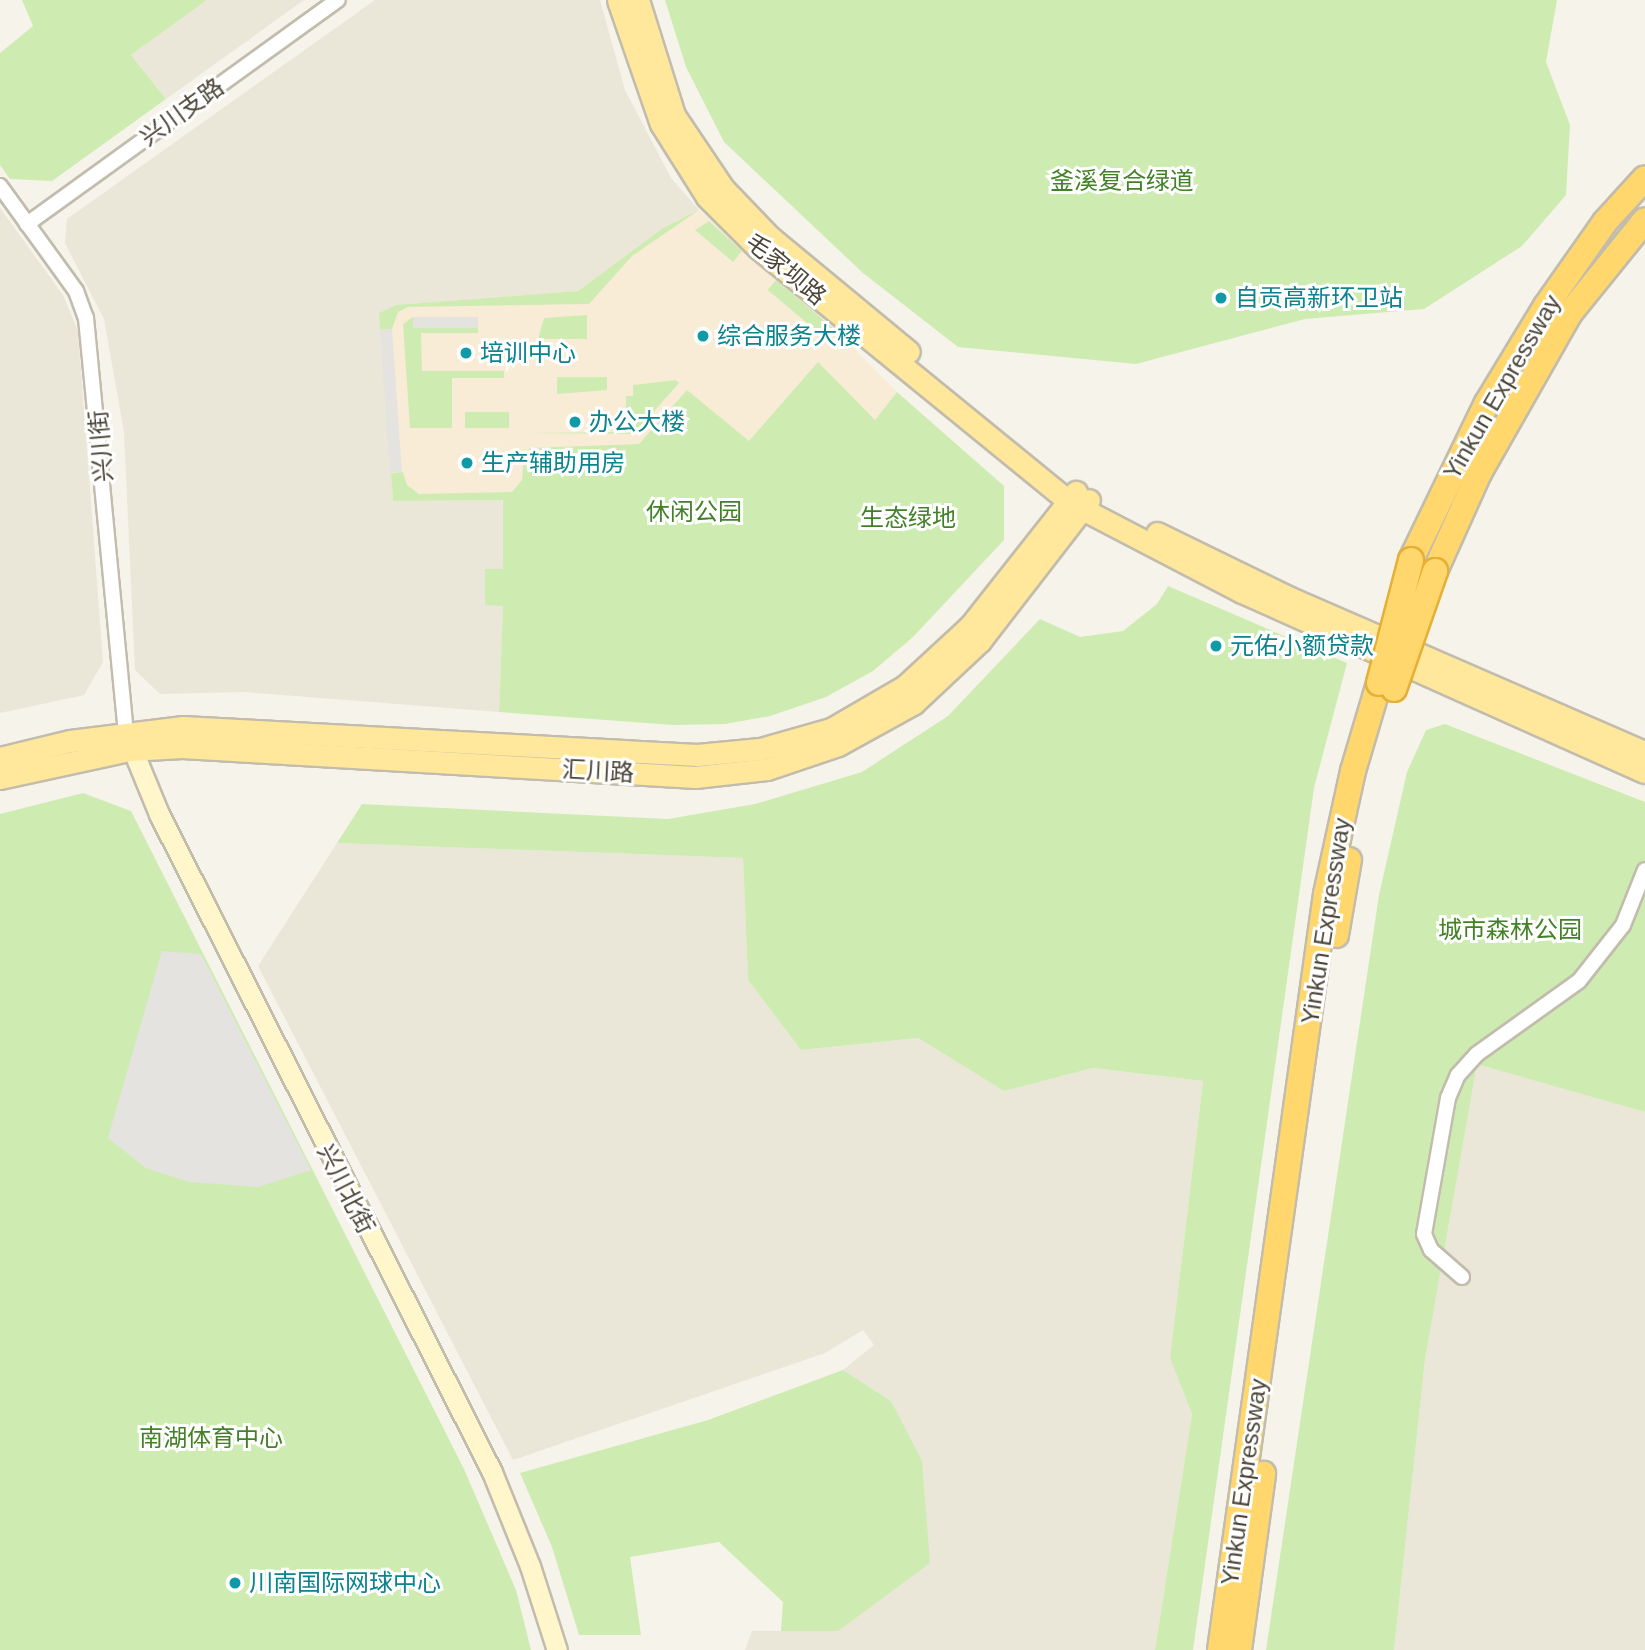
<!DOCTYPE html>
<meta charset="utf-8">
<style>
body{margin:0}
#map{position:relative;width:1645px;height:1650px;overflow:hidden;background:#f6f3eb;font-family:Helvetica,"Noto Sans SC",sans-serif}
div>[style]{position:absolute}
.residential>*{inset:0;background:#eae6d8}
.commercial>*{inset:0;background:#f8ecd6}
.green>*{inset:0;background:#ceecb2;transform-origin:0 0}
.parking>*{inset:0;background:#e5e3df;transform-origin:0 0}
.roads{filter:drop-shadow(2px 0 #c2bcac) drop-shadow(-2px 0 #c2bcac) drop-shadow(0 2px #c2bcac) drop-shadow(0 -2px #c2bcac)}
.street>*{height:14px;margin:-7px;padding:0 7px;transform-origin:7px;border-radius:7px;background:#fff}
.secondary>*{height:19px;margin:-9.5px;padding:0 9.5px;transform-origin:9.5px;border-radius:9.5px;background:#fff6cc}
.primary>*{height:21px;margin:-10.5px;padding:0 10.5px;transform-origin:10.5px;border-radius:10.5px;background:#ffe89b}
.highway>*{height:24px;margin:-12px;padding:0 12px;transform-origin:12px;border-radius:12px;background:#ffd76d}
.bridges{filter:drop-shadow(2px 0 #e6af35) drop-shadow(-2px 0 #e6af35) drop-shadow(0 2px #e6af35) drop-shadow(0 -2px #e6af35)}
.highway-bridge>*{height:24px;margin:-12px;padding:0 12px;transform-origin:12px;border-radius:12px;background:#ffd76d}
.dots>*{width:19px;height:19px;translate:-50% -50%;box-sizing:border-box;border:4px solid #fff;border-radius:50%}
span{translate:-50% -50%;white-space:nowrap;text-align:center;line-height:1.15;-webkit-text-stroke:6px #fff;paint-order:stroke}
.street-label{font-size:24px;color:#4b4538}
.park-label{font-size:24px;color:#438127}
.culture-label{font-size:24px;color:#0d838f}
.left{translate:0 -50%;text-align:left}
</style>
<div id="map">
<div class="residential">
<div style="clip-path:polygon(207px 0,304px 0,166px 99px,131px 55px)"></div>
<div style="clip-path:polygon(375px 0,600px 0,625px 90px,671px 178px,699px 210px,663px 228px,578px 291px,502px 298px,503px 570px,486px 569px,503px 606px,499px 712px,243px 692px,160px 694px,135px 670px,124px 432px,104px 319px,65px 243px,67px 219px)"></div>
<div style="clip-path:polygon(0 208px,63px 295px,78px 331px,103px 662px,84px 695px,0 713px)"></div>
<div style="clip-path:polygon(337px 843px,743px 858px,748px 980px,801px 1050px,918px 1038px,1004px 1091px,1093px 1068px,1203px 1081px,1170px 1358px,1192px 1414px,1155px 1650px,745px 1650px,752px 1631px,838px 1631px,891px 1401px,843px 1370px,874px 1345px,863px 1330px,825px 1353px,513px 1460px,258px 966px)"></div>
<div style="clip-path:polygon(1477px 1063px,1645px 1112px,1645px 1650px,1394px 1650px,1425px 1360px)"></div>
</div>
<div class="commercial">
<div style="clip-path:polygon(699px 210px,836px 330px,897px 392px,875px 420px,485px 605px,485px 569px,503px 569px,503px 500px,393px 501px,379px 313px,396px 305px,578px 291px,663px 228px)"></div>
</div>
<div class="green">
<div style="clip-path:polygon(22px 0,207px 0,131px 55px,166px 99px,52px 181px,10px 179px,0 165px,0 53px,33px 26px)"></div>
<div style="clip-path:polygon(665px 0,1557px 0,1546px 62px,1570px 125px,1566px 195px,1522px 246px,1424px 309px,1305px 319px,1136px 364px,958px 347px,863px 273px,724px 142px,686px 67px)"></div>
<div style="clip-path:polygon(699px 210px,632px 256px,589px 304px,408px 307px,398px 312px,392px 329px,380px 330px,379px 313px,396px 305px,578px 291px,663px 228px)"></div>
<div style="clip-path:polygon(709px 221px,742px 251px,733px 262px,695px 230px)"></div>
<div style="left:776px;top:280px;width:75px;height:13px;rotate:40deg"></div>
<div style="clip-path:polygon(587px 315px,587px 339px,538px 339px,544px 318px)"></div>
<div style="clip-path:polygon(413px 317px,414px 328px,478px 327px,478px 333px,421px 333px,422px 371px,504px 371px,504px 378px,452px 378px,452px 428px,410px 428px,403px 324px)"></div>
<div style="clip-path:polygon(818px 362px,875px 420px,897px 392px,1004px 486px,1004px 540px,913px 637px,873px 671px,826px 697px,770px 716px,725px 724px,673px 725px,499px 712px,503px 606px,485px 605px,485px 569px,503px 569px,503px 500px,393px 501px,391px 473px,403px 472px,407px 485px,419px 494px,512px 492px,522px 480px,524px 454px,530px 448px,639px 444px,687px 390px,749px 441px)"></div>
<div style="clip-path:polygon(557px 377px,607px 377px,607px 390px,557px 394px)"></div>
<div style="clip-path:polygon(676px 380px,679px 383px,634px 434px,526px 433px,626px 432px,626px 396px,633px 396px,633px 385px)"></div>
<div style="left:465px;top:412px;width:44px;height:16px"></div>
<div style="clip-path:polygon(1168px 586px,1347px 663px,1314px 788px,1193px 1650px,1155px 1650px,1192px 1414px,1170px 1358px,1203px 1081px,1093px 1068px,1004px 1091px,918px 1038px,801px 1050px,748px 980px,743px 858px,337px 843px,362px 804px,668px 819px,755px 804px,862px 772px,948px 716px,1040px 619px,1080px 637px,1123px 631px,1157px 604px)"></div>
<div style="clip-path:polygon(1445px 724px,1645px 802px,1645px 1112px,1477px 1064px,1425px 1360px,1394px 1650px,1266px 1650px,1379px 895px,1407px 772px,1426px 730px)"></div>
<div style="clip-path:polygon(83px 793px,131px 811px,464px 1469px,516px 1590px,531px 1650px,0 1650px,0 814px)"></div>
<div style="clip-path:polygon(843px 1370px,891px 1401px,922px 1461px,930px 1563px,838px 1631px,781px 1631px,783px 1602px,719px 1542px,630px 1557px,641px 1635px,579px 1635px,552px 1547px,520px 1473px,708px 1420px)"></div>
</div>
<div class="parking">
<div style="left:413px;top:317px;width:65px;height:11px"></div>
<div style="left:392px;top:329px;width:143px;height:12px;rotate:86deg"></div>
<div style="clip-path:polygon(162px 951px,201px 954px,311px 1170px,258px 1187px,189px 1182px,146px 1168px,108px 1138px)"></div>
</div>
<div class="roads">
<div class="street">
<div style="left:0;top:186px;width:130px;rotate:54.1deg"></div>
<div style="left:76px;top:291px;width:29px;rotate:70deg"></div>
<div style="left:86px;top:318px;width:416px;rotate:84.5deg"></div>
<div style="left:27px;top:224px;width:383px;rotate:-35.8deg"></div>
<div style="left:1462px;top:1277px;width:41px;rotate:-138.9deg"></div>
<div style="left:1431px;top:1250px;width:17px;rotate:-114deg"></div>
<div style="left:1424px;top:1234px;width:138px;rotate:-80deg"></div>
<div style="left:1448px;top:1098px;width:25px;rotate:-67deg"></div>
<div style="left:1458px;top:1075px;width:28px;rotate:-48deg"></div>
<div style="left:1477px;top:1054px;width:125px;rotate:-35.6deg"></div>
<div style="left:1579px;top:981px;width:71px;rotate:-51.8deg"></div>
<div style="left:1623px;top:925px;width:59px;rotate:-68.2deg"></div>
</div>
<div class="secondary">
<div style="left:127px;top:736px;width:84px;rotate:67.7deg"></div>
<div style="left:159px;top:814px;width:737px;rotate:63.16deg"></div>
<div style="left:492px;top:1472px;width:101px;rotate:68deg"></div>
<div style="left:530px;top:1566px;width:88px;rotate:72.2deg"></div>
</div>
<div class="primary">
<div style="left:618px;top:0;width:131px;rotate:70.9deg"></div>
<div style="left:661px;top:124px;width:86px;rotate:57.8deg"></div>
<div style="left:707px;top:197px;width:72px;rotate:45deg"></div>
<div style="left:758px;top:248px;width:402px;rotate:39.2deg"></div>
<div style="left:1069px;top:502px;width:195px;rotate:27.5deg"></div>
<div style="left:1242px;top:592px;width:441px;rotate:24.1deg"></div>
<div style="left:638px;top:0;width:121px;rotate:72.6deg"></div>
<div style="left:674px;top:115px;width:88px;rotate:56.1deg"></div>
<div style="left:723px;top:188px;width:68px;rotate:46.2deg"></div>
<div style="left:770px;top:237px;width:180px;rotate:39.6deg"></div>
<div style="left:1157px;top:533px;width:146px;rotate:26deg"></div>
<div style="left:1288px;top:597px;width:389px;rotate:23.5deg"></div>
<div style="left:0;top:758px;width:72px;rotate:-13.7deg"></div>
<div style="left:70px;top:741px;width:114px;rotate:-7.1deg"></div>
<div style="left:183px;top:727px;width:515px;rotate:3.12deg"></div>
<div style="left:697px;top:755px;width:63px;rotate:-5.4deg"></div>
<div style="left:760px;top:749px;width:74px;rotate:-15.7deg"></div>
<div style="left:831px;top:729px;width:86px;rotate:-30.2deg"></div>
<div style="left:905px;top:686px;width:88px;rotate:-42.7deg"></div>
<div style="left:970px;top:626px;width:171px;rotate:-51.7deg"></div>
<div style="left:0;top:778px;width:132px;rotate:-12.2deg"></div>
<div style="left:129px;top:750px;width:53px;rotate:-3.2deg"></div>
<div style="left:182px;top:747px;width:514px;rotate:3.35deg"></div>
<div style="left:695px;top:777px;width:72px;rotate:-6.3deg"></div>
<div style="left:767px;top:769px;width:75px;rotate:-18.7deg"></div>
<div style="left:838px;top:745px;width:87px;rotate:-28.9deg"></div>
<div style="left:914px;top:703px;width:91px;rotate:-43.2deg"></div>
<div style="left:980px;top:641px;width:178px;rotate:-52.3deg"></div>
</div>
<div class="highway">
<div style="left:1411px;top:560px;width:174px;rotate:-64.2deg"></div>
<div style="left:1487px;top:403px;width:114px;rotate:-58.7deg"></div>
<div style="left:1546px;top:306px;width:103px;rotate:-54.9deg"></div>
<div style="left:1605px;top:222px;width:59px;rotate:-47.7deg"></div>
<div style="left:1435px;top:571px;width:107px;rotate:-65.8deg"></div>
<div style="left:1479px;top:473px;width:184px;rotate:-60.4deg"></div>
<div style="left:1570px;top:313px;width:119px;rotate:-51.1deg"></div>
<div style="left:1336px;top:935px;width:76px;rotate:-80.2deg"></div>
<div style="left:1220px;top:1650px;width:763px;rotate:-82.02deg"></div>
<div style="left:1326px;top:894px;width:126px;rotate:-77.6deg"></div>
<div style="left:1353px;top:771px;width:92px;rotate:-73.5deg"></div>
<div style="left:1239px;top:1650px;width:178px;rotate:-82.2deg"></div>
</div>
</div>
<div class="bridges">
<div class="highway-bridge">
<div style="left:1379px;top:683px;width:127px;rotate:-75.4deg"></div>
<div style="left:1394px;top:689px;width:125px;rotate:-70.8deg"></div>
</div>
</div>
<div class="dots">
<div style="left:1221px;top:298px;background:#0f9aa8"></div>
<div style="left:703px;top:336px;background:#0f9aa8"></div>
<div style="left:466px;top:353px;background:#0f9aa8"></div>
<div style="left:575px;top:422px;background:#0f9aa8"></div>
<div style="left:467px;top:463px;background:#0f9aa8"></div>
<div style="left:1216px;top:646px;background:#0f9aa8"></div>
<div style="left:235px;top:1583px;background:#0f9aa8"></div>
</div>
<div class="street-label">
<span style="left:182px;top:112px;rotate:-36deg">兴川支路</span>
<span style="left:786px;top:269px;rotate:40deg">毛家坝路</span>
<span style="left:1502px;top:387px;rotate:-60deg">Yinkun Expressway</span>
<span style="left:101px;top:446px;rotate:-95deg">兴川街</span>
<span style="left:598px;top:771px;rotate:3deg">汇川路</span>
<span style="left:1326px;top:921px;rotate:-81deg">Yinkun Expressway</span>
<span style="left:346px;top:1189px;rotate:63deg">兴川北街</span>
<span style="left:1244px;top:1482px;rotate:-82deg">Yinkun Expressway</span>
</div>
<div class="park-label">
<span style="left:1122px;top:181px">釜溪复合绿道</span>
<span style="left:694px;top:512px">休闲公园</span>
<span style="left:908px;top:518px">生态绿地</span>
<span style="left:1510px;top:930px">城市森林公园</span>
<span style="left:211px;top:1438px">南湖体育中心</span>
</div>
<div class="culture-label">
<span class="left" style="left:1235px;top:298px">自贡高新环卫站</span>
<span class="left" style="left:717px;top:336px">综合服务大楼</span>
<span class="left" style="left:480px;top:353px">培训中心</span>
<span class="left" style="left:589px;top:422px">办公大楼</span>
<span class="left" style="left:481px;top:463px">生产辅助用房</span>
<span class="left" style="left:1230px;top:646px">元佑小额贷款</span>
<span class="left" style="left:249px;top:1583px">川南国际网球中心</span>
</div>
</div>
